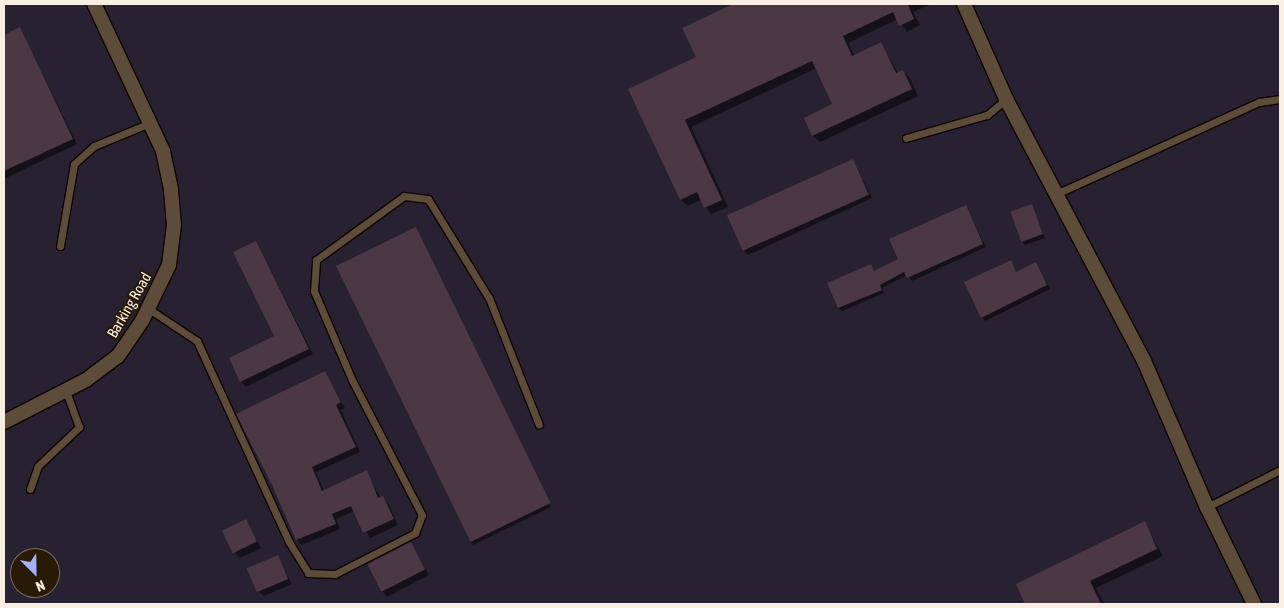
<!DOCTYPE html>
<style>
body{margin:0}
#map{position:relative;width:1284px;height:608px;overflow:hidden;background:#281a07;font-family:"Asap Condensed",sans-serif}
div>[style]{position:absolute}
.industrial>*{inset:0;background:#272131}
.shadow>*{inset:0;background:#0007}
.building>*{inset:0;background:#4c3744;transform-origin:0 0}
.roads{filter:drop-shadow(1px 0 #100500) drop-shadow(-1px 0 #100500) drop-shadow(0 1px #100500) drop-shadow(0 -1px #100500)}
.lane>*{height:7px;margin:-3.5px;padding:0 3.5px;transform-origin:3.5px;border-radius:3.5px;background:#5d4c39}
.street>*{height:14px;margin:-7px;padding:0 7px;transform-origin:7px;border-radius:7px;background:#5d4c39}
span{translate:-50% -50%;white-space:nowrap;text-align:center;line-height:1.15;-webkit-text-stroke:4px #281a07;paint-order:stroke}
.street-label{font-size:15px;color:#f8eee2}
.frame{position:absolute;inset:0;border:5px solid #f8eee2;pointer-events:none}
.north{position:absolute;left:10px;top:548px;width:50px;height:50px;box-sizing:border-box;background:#281a07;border:1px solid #7b6f5f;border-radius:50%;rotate:157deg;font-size:14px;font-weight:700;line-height:20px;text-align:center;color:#f8eee2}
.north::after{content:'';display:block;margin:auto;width:18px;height:22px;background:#a7b0fc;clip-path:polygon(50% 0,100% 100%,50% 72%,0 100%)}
</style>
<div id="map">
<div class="industrial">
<div style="clip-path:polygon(evenodd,4px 4px,1280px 4px,1280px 604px,4px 604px,4px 4px,20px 558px,50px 558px,50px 588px,20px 588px,20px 558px)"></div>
</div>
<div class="shadow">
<div style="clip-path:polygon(736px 4px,797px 4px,800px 10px,812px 4px,931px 4px,913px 12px,920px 25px,907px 32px,898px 19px,848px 43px,855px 56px,881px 44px,898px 73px,903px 71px,910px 78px,918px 96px,820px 142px,813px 135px,834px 105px,817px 68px,691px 127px,728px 207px,711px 214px,701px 200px,688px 206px,681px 200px,629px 89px,698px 57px,684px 29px)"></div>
<div style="clip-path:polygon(20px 29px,77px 144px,4px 179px,4px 36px)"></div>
<div style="clip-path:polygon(853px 160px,872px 198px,748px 255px,744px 251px)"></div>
<div style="clip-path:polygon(1032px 206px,1045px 238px,1025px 245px,1022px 241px)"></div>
<div style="clip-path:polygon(965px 207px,986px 247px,912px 281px,907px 275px,882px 288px,884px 293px,842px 311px,839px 308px,829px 284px,871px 266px,875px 272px,900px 259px)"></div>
<div style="clip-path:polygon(415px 228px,551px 507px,473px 545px,470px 541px)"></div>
<div style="clip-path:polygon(256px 242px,313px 354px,246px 387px,241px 381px,276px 337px)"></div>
<div style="clip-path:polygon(1010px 262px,1017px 273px,1036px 264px,1050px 289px,985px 321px,982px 317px)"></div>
<div style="clip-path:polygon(325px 372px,345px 408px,341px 410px,360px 452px,316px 472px,324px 491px,366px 472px,381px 499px,388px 503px,398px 525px,370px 538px,355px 511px,336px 519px,340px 529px,302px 545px,297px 540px)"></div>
<div style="clip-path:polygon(246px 521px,261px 548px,240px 558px,235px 553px)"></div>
<div style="clip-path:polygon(1144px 523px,1163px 556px,1096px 588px,1104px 604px,1026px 604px,1018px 585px)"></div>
<div style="clip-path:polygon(410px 544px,429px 575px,387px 597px,382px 591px)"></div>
<div style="clip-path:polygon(277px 556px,292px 584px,264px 596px,258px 591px)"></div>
</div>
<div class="building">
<div style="clip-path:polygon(733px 4px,911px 4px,908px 5px,914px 19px,899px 26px,893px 12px,843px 36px,852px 56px,881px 42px,896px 73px,903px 70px,912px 89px,812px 136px,804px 118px,832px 104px,812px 61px,685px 120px,722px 200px,704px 208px,697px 192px,680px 200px,628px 89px,696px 57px,682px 28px)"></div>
<div style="clip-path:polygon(20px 27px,73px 139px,4px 171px,4px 35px)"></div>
<div style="left:853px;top:159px;width:39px;height:138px;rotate:66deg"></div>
<div style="left:1032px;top:204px;width:32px;height:23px;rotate:70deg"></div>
<div style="clip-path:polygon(966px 205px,983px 244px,907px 278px,904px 272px,880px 285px,882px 290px,838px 308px,827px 283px,871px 264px,874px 271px,898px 259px,889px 239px)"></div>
<div style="left:416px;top:227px;width:307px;height:89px;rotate:64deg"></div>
<div style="clip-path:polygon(256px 241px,309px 349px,240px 382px,229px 358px,274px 336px,233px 252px)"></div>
<div style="clip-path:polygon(1011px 260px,1016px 272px,1036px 262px,1047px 285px,981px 318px,964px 282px)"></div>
<div style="clip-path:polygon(325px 371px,341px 402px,336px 405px,356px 447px,312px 467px,322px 491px,367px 470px,378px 498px,383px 496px,394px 519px,363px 533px,351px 506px,332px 514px,336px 524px,296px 540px,272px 485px,236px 414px)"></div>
<div style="left:246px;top:519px;width:25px;height:27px;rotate:64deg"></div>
<div style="clip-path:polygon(1145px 521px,1157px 549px,1090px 581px,1101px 604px,1025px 604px,1016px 584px)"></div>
<div style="left:411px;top:542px;width:31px;height:49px;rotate:63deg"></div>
<div style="left:278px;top:555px;width:26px;height:34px;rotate:67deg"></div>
</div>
<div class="roads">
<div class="lane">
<div style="left:906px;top:138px;width:84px;rotate:-15.9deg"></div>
<div style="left:987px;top:115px;width:25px;rotate:-40deg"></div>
<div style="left:1056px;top:194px;width:223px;rotate:-24.4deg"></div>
<div style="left:1259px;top:102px;width:21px;rotate:-8deg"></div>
<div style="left:60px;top:246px;width:83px;rotate:-80.3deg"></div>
<div style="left:74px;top:164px;width:27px;rotate:-42deg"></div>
<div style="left:94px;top:146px;width:61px;rotate:-22.3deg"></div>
<div style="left:149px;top:309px;width:58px;rotate:33.7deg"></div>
<div style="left:197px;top:341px;width:221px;rotate:65.4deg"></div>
<div style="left:289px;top:542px;width:36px;rotate:58deg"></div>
<div style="left:308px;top:573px;width:27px;rotate:2deg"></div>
<div style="left:335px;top:574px;width:90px;rotate:-27.1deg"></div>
<div style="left:415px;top:533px;width:19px;rotate:-69deg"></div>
<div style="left:422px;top:515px;width:152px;rotate:-117.4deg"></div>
<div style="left:352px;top:380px;width:97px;rotate:-113.1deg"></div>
<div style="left:314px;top:291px;width:31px;rotate:-86deg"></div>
<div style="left:316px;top:260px;width:109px;rotate:-36deg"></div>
<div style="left:404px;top:196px;width:24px;rotate:7deg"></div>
<div style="left:428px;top:199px;width:116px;rotate:58.4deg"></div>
<div style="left:489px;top:298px;width:136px;rotate:68.5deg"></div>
<div style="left:30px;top:489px;width:24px;rotate:-71deg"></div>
<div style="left:38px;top:466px;width:57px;rotate:-43.6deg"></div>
<div style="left:79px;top:427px;width:38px;rotate:-110deg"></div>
<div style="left:1207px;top:507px;width:82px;rotate:-26.9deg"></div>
</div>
<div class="street">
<div style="left:964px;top:4px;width:104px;rotate:66.1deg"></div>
<div style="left:1006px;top:99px;width:296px;rotate:62.2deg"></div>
<div style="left:1144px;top:361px;width:159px;rotate:66.7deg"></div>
<div style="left:1207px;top:507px;width:108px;rotate:64.1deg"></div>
<div style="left:4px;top:422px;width:92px;rotate:-27.1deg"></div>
<div style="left:86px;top:380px;width:40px;rotate:-37deg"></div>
<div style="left:118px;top:356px;width:42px;rotate:-55.6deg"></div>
<div style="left:142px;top:321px;width:62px;rotate:-64.3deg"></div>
<div style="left:169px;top:265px;width:40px;rotate:-82.9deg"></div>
<div style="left:174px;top:225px;width:36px;rotate:-95deg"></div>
<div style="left:171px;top:189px;width:39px;rotate:-102deg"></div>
<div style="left:163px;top:151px;width:162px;rotate:-115.1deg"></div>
</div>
</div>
<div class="street-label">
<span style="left:129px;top:305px;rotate:-60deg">Barking Road</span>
</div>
<div class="frame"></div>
<div class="north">N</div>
</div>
